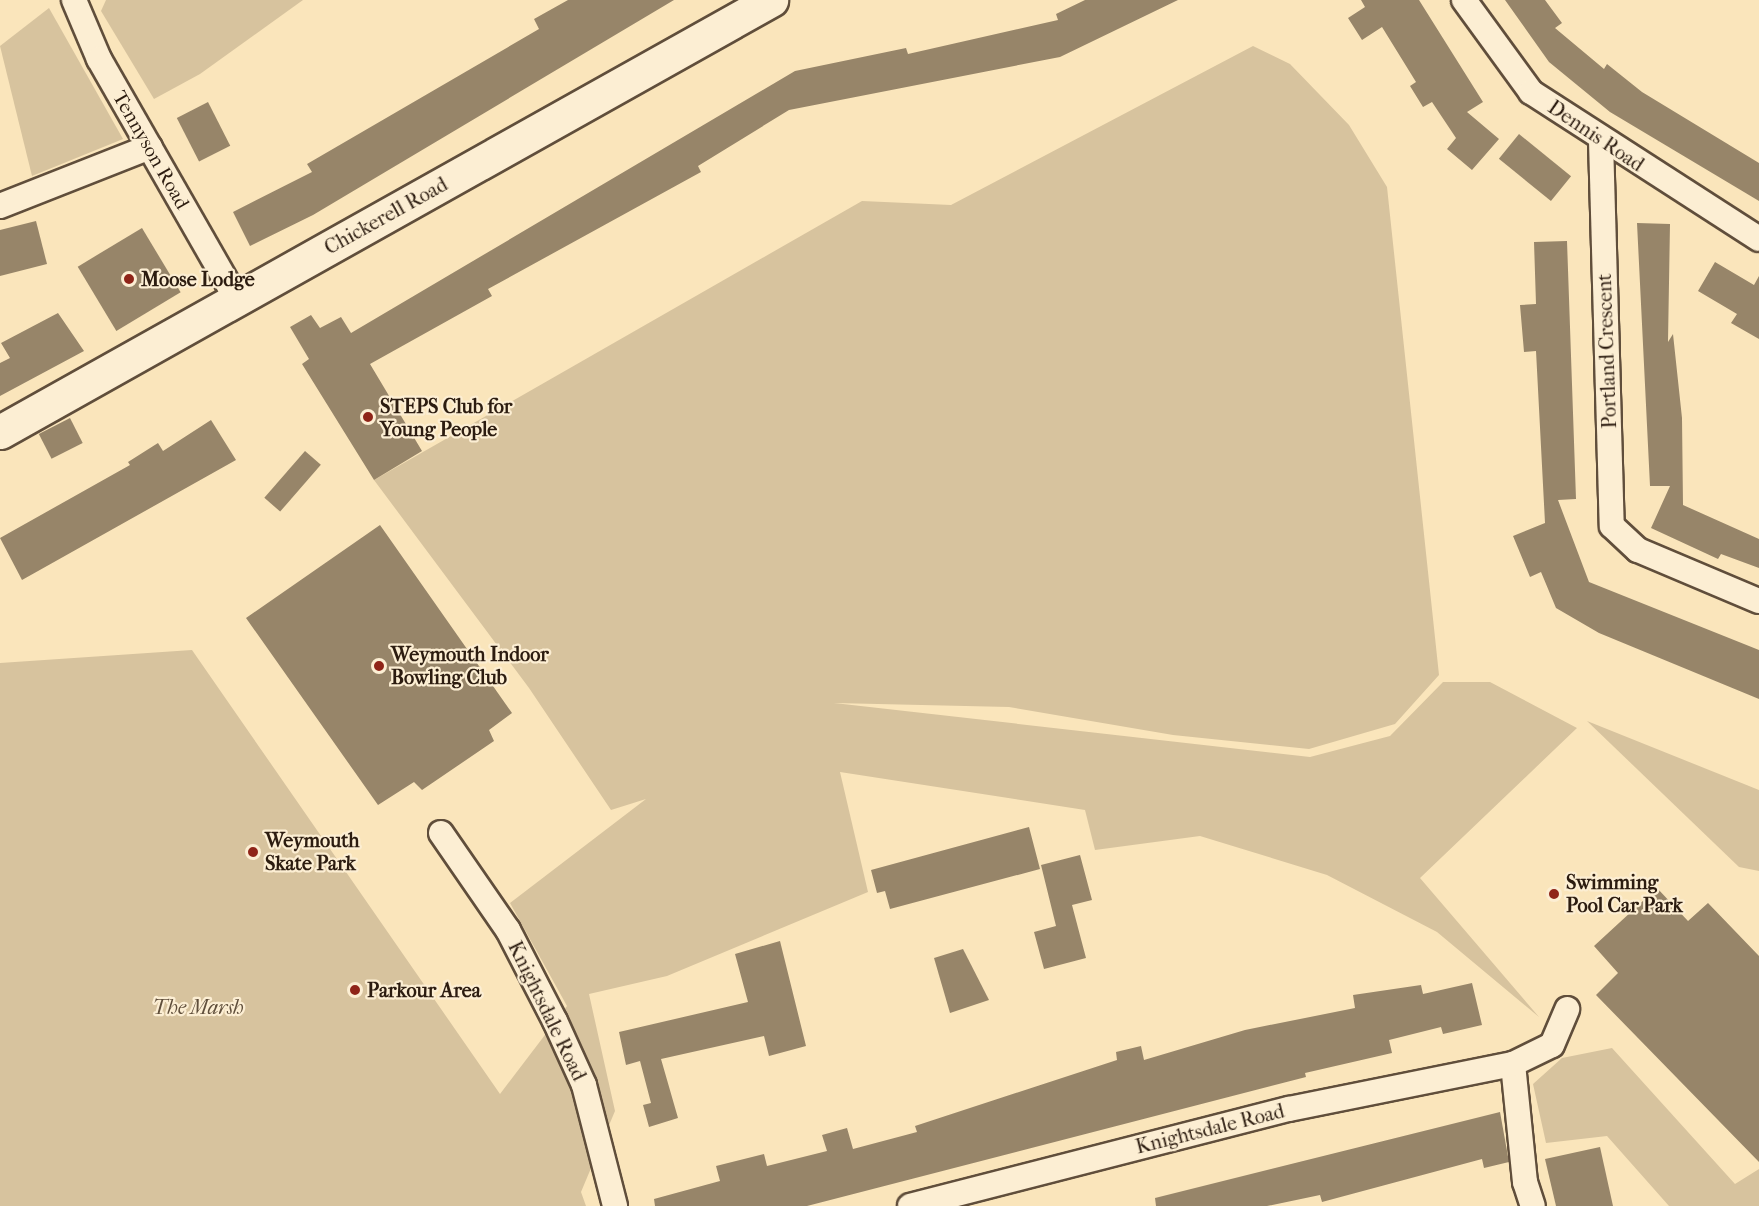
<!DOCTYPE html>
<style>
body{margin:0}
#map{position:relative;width:1759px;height:1206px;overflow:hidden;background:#fae5bb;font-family:"IM FELL French Canon",serif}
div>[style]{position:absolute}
.green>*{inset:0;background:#d7c39e}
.building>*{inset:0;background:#978569;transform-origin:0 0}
.roads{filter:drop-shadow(2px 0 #604e3b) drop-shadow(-2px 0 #604e3b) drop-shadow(0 2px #604e3b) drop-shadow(0 -2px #604e3b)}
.minor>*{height:24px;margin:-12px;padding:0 12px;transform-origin:12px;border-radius:12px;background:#fceed3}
.secondary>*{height:33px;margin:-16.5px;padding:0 16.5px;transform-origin:16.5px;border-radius:16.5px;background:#fceed3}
.dots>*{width:16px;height:16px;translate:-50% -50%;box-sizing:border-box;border:3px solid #fceed3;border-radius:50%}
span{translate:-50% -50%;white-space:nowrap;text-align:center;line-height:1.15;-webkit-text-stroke:4.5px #fceed3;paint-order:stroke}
.street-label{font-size:20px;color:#2c1c10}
.poi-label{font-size:20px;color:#2c1c10;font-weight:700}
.left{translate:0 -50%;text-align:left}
.park-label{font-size:20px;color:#5f4e3b;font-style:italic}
</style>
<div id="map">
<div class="green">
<div style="clip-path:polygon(106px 0,303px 0,200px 74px,154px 99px,101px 11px)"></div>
<div style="clip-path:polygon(49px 8px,123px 139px,32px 176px,0 46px)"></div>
<div style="clip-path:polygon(1253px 46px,1290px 64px,1349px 125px,1387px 187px,1439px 675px,1395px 724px,1309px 749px,1173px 735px,1009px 707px,834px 703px,1310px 757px,1390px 736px,1443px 682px,1490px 682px,1577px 728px,1420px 878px,1539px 1017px,1437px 932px,1327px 875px,1200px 836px,1095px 850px,1085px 810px,840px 772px,868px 892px,667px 976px,589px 994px,615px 1111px,581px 1192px,586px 1206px,0 1206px,0 663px,192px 650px,500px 1094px,567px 1006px,510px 903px,646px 799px,611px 810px,529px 688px,374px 480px,862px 201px,951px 205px)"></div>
<div style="clip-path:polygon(1587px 721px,1759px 790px,1759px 871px,1739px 867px)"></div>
<div style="clip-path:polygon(1612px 1048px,1735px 1184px,1759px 1169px,1759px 1206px,1669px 1206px,1607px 1136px,1546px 1143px,1533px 1084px,1562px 1058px)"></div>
</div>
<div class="building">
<div style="clip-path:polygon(568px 0,674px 0,313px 215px,250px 246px,233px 212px,312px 172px,307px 164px,539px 29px,534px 19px)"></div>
<div style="clip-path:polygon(1085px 0,1178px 0,1060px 57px,789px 110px,698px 166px,701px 172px,488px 289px,492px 296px,370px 364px,422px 451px,374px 480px,302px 364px,309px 359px,290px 327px,311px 315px,320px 328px,341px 317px,351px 333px,795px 71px,906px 48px,908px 54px,1058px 20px,1056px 14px)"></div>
<div style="clip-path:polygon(1361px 0,1419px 0,1483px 102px,1467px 112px,1499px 139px,1472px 170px,1447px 149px,1456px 138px,1432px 102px,1423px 107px,1410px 86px,1416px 82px,1382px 27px,1362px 40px,1348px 18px,1365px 7px)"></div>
<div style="clip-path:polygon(1505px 0,1545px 0,1562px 23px,1555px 28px,1604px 69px,1607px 64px,1642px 92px,1759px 163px,1759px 201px,1610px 112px,1549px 62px)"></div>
<div style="left:208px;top:102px;width:49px;height:35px;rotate:63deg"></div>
<div style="left:1519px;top:134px;width:67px;height:32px;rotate:39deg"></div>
<div style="clip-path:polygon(36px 221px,47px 264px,0 276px,0 230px)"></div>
<div style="clip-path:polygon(1637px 223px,1670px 224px,1668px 342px,1673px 334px,1682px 418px,1683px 505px,1759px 539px,1759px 568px,1721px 554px,1718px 559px,1651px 528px,1670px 486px,1650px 486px)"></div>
<div style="left:142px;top:228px;width:75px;height:75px;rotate:59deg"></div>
<div style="clip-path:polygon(1567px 241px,1576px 499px,1558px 500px,1589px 582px,1759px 650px,1759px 699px,1599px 633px,1556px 608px,1541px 572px,1530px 577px,1513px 536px,1545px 523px,1536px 351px,1524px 352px,1520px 305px,1536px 304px,1534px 242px)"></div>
<div style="clip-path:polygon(1715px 262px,1754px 285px,1759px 276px,1759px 339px,1731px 323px,1737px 314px,1698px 291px)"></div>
<div style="clip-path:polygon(58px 313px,84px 351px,0 396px,0 363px,10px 358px,1px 343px)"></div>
<div style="left:70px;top:418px;width:28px;height:35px;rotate:63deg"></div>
<div style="clip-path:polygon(211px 420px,236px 460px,22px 580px,0 538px,130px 465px,128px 462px,158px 443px,163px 451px)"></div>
<div style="left:305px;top:451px;width:21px;height:62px;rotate:41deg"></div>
<div style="clip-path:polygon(380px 525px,512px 713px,489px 730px,494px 741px,422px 790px,414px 782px,378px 805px,246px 618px)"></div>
<div style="clip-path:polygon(1029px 827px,1040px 869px,890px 909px,885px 891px,877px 893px,871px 870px)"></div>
<div style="clip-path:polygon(1080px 855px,1092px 900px,1072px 905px,1086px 958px,1044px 969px,1034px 932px,1056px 926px,1041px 865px)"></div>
<div style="clip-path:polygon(1657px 888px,1688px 921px,1708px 903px,1759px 956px,1759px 1162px,1596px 995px,1618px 973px,1594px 946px)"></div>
<div style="clip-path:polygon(780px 941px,806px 1046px,769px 1056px,764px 1036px,661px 1059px,678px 1118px,649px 1127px,643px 1105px,651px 1103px,640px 1061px,626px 1065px,619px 1032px,748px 1002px,735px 954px)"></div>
<div style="clip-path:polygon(963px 949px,989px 1000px,950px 1013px,934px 958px)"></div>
<div style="clip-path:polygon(1472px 983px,1482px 1025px,1443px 1034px,1441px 1027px,1389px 1040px,1392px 1053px,1305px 1073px,1306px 1077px,807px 1206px,655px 1206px,654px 1199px,720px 1181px,716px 1166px,764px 1154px,767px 1166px,827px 1151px,822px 1135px,847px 1128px,853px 1149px,917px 1132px,915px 1126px,1117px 1060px,1116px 1052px,1141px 1046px,1144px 1060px,1245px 1030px,1355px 1008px,1353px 995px,1421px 985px,1423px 994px)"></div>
<div style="clip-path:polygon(1500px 1112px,1509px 1162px,1484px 1168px,1482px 1159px,1322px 1202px,1320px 1195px,1267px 1206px,1156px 1206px,1155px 1198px)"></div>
<div style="clip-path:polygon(1600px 1147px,1613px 1206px,1556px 1206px,1545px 1159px)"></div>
</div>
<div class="roads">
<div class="minor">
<div style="left:74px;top:0;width:64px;rotate:67deg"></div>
<div style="left:99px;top:59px;width:273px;rotate:60.2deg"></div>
<div style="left:1464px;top:0;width:114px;rotate:53.9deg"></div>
<div style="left:1531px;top:92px;width:271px;rotate:32.8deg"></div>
<div style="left:1601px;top:141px;width:385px;rotate:88.4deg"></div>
<div style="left:1612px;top:526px;width:35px;rotate:43deg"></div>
<div style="left:1638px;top:550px;width:131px;rotate:22.9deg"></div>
<div style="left:0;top:206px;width:161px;rotate:-21.5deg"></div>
<div style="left:441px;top:833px;width:118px;rotate:55.4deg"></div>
<div style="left:508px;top:930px;width:102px;rotate:62.7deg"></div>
<div style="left:555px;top:1021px;width:70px;rotate:65.6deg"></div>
<div style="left:584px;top:1085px;width:125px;rotate:75.6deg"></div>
<div style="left:1513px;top:1064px;width:119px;rotate:84.2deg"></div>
<div style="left:1525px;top:1182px;width:25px;rotate:72deg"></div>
<div style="left:910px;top:1206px;width:391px;rotate:-14.4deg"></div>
<div style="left:1289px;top:1109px;width:228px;rotate:-11.4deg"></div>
<div style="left:1513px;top:1064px;width:43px;rotate:-26deg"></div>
<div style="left:1552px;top:1045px;width:39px;rotate:-67deg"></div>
</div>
<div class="secondary">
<div style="left:0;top:432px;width:884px;rotate:-29.26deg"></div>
</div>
</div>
<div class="dots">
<div style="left:129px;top:279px;background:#8f2418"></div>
<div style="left:368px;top:417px;background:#8f2418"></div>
<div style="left:379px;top:666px;background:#8f2418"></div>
<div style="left:253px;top:852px;background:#8f2418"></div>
<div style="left:1554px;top:894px;background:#8f2418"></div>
<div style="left:355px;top:990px;background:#8f2418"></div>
</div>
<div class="street-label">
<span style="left:1596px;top:136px;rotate:34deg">Dennis Road</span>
<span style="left:151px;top:150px;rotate:60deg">Tennyson Road</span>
<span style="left:386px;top:216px;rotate:-29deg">Chickerell Road</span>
<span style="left:1607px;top:351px;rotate:-92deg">Portland Crescent</span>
<span style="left:547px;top:1011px;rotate:64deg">Knightsdale Road</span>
<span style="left:1210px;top:1129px;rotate:-14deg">Knightsdale Road</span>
</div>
<div class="poi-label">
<span class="left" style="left:141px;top:279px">Moose Lodge</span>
<span class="left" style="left:380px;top:418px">STEPS Club for<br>Young People</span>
<span class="left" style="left:391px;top:666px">Weymouth Indoor<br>Bowling Club</span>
<span class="left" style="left:265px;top:852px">Weymouth<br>Skate Park</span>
<span class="left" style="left:1566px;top:894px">Swimming<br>Pool Car Park</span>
<span class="left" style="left:367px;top:990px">Parkour Area</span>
</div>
<div class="park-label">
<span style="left:198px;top:1007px">The Marsh</span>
</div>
</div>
